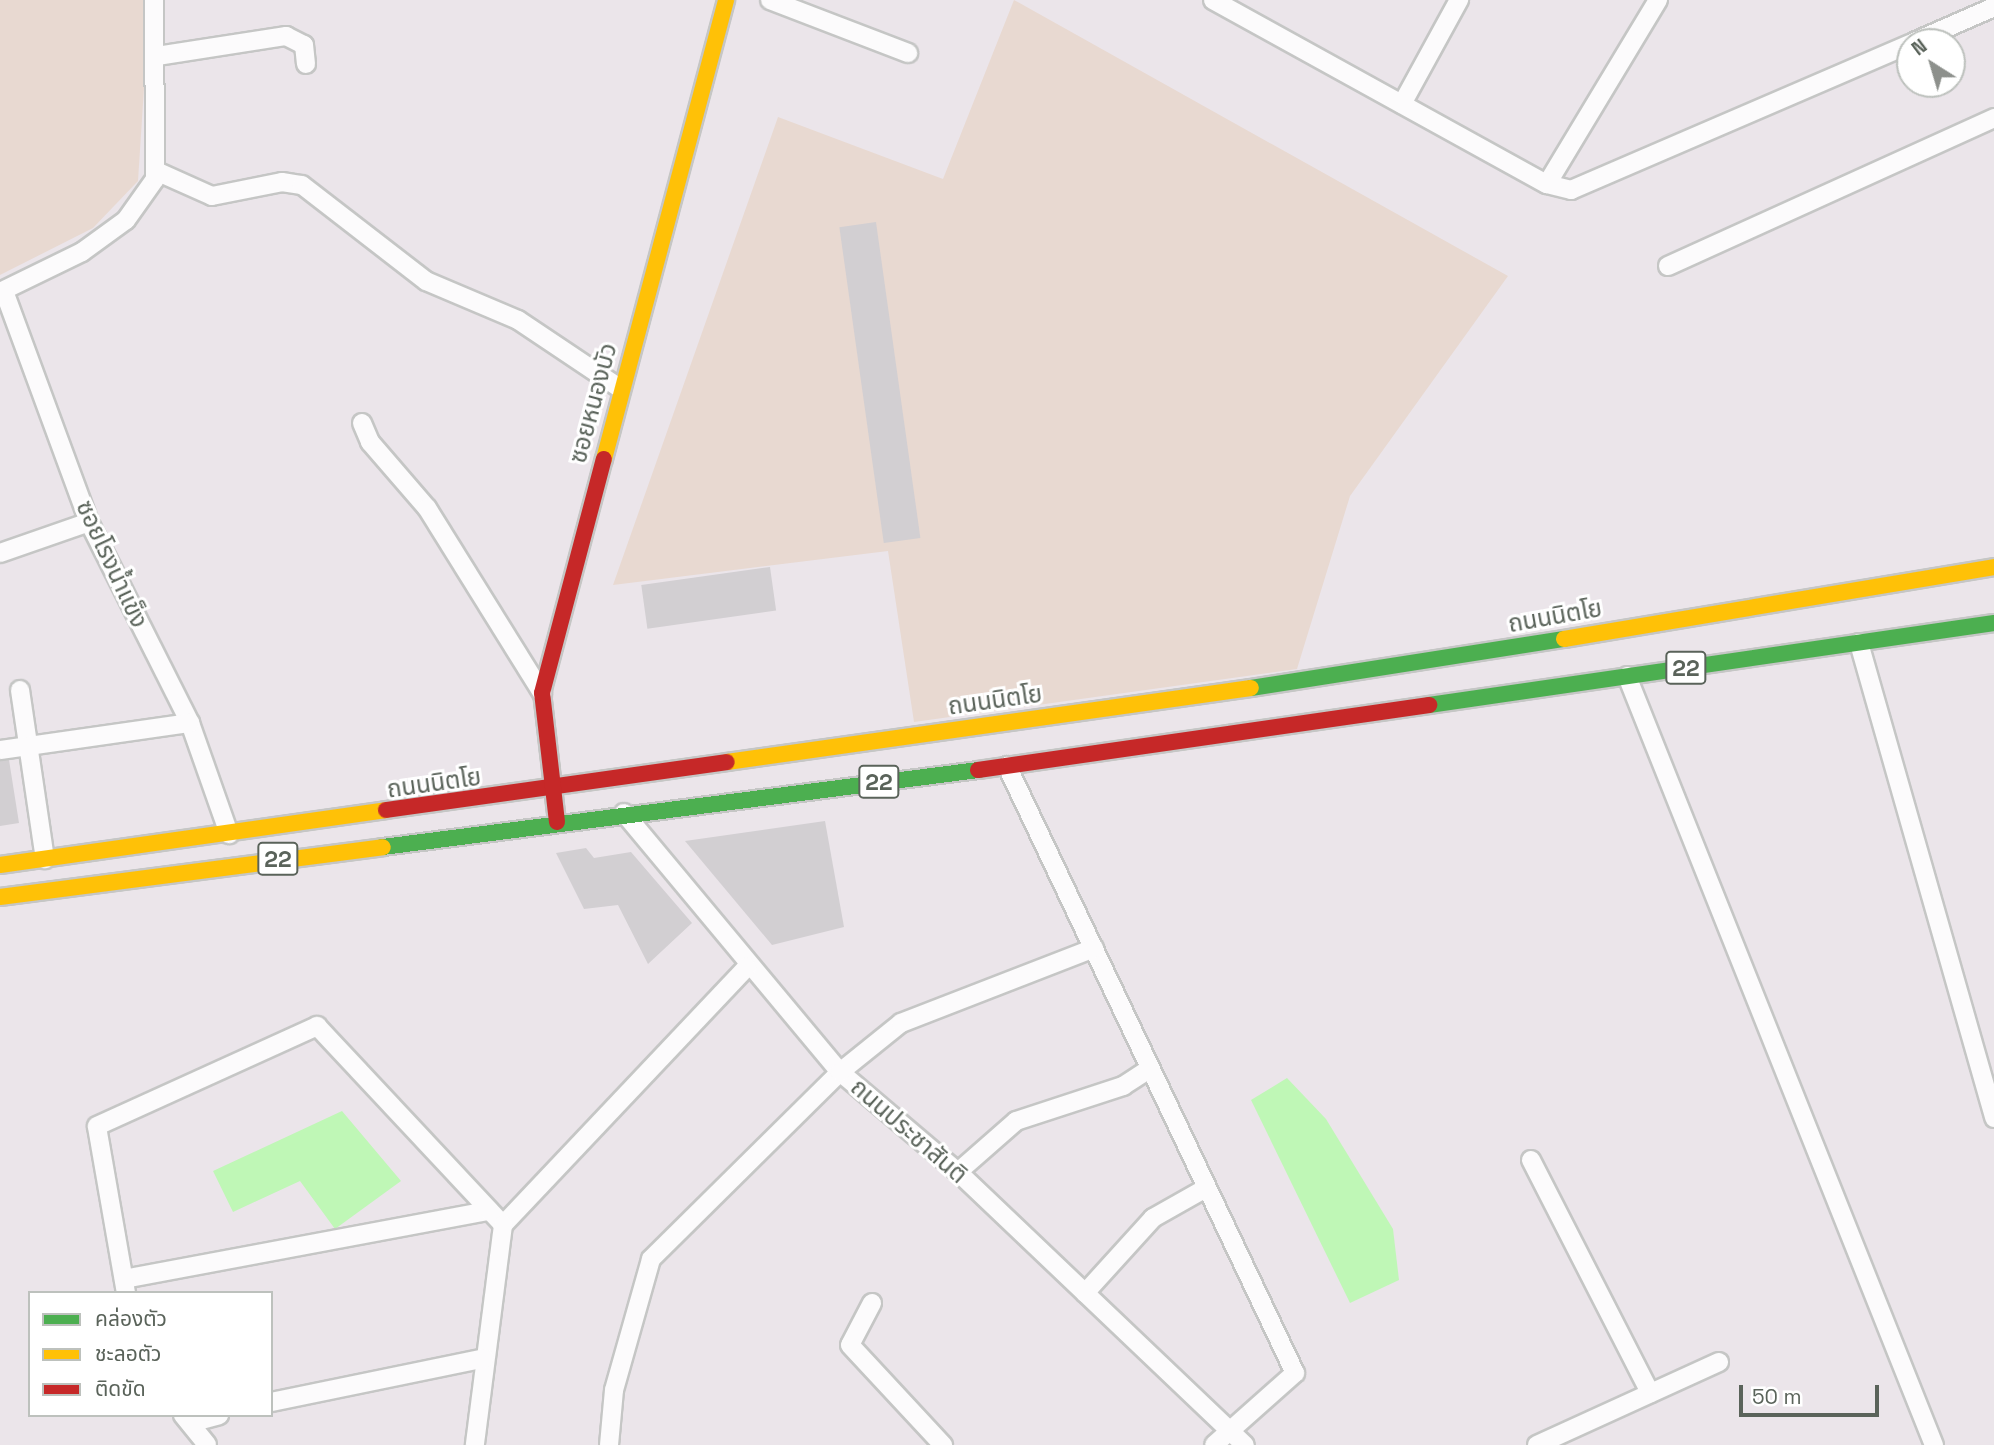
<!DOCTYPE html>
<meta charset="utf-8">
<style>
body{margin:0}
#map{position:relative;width:1994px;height:1445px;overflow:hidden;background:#ebe5ea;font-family:"Space Grotesk","Noto Sans Thai",sans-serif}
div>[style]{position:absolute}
.green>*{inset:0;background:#e8d9d1}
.water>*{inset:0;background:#bff7b6}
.building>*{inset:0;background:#d2cfd2;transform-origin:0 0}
.roads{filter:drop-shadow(2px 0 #c5c6c5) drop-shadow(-2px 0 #c5c6c5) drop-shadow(0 2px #c5c6c5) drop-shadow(0 -2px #c5c6c5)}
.street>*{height:18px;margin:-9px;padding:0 9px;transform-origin:9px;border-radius:9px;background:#fcfbfc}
.fast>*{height:16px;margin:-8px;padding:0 8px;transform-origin:8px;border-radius:8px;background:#4caf50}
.slow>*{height:16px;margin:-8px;padding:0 8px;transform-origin:8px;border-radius:8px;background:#ffc107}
.jam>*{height:16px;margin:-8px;padding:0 8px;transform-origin:8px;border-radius:8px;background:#c62828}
span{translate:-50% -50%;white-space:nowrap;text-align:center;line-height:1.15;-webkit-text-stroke:6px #fff;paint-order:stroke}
.shield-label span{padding:2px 5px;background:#fff;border:2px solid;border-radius:5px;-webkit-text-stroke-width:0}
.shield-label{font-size:23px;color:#5a635a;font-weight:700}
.street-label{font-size:24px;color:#5a635a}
.legend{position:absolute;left:28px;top:1291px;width:245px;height:126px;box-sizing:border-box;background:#fff;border:2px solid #bdc1bd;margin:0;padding:9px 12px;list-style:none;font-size:21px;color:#5a635a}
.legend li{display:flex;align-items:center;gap:14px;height:35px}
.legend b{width:35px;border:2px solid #bdc1bd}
.north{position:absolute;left:1896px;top:28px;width:70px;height:70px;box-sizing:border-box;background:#fff;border:2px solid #bdc1bd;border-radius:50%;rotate:323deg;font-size:19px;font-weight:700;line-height:28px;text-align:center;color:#5a635a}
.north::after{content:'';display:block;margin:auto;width:24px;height:32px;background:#8d908c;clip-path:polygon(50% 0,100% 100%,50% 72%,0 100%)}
.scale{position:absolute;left:1739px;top:1385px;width:140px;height:32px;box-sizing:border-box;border:4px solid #5a635a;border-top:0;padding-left:9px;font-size:21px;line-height:24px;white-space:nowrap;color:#5a635a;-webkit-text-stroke:5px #fff;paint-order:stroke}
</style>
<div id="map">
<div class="green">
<div style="clip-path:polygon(0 0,148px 0,148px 26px,138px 181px,93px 228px,0 275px)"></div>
<div style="clip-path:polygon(1014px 0,1508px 276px,1350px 496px,1297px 669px,914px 722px,888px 551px,613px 585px,778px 117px,943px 179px)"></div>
</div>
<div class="water">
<div style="clip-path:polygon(1287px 1078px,1326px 1119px,1393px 1229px,1399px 1280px,1350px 1303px,1251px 1100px)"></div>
<div style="clip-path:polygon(342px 1111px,401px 1181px,335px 1229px,300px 1181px,233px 1212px,213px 1171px)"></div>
</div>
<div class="building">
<div style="left:876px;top:222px;width:319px;height:37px;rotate:82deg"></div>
<div style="left:770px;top:567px;width:44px;height:130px;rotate:82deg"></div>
<div style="clip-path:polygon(9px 760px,19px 823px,0 826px,0 761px)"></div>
<div style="clip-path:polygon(825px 821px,844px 927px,772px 945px,685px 841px)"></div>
<div style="clip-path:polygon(586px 848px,594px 858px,631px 852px,692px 923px,648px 964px,618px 905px,584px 909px,556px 853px)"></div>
</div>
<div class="roads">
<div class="street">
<div style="left:770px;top:0;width:148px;rotate:21deg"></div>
<div style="left:1213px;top:0;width:381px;rotate:28.9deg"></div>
<div style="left:1547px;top:184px;width:25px;rotate:14deg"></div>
<div style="left:1571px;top:190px;width:369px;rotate:-23.3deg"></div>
<div style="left:1914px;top:42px;width:87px;rotate:-23.6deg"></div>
<div style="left:157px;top:56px;width:131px;rotate:-8.8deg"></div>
<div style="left:286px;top:36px;width:20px;rotate:27deg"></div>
<div style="left:304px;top:45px;width:19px;rotate:84deg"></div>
<div style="left:1402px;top:104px;width:119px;rotate:-61.3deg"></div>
<div style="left:156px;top:171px;width:61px;rotate:24.1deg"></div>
<div style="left:212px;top:196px;width:71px;rotate:-11.3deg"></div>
<div style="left:282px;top:182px;width:20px;rotate:9deg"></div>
<div style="left:302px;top:185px;width:157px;rotate:37.7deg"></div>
<div style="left:426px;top:281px;width:100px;rotate:23deg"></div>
<div style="left:518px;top:320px;width:124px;rotate:33.8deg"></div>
<div style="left:1547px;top:184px;width:215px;rotate:-58.9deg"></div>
<div style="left:1668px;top:266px;width:358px;rotate:-24.4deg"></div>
<div style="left:4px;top:291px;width:246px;rotate:69.8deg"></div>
<div style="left:89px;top:522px;width:225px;rotate:63.3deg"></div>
<div style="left:190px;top:723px;width:118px;rotate:70.6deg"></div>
<div style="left:0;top:292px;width:91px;rotate:-26deg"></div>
<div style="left:82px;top:252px;width:54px;rotate:-36deg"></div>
<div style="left:126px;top:220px;width:50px;rotate:-54.7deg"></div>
<div style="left:155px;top:179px;width:179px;rotate:-90.3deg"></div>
<div style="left:362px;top:423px;width:21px;rotate:67deg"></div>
<div style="left:370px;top:442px;width:87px;rotate:49.2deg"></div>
<div style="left:427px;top:508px;width:218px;rotate:58.1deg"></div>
<div style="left:0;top:553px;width:94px;rotate:-19.2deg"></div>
<div style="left:1859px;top:643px;width:494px;rotate:74.1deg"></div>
<div style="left:1627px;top:676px;width:828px;rotate:68.24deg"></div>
<div style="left:20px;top:690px;width:171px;rotate:81.6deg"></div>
<div style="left:0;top:750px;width:192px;rotate:-8.1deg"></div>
<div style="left:1007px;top:766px;width:672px;rotate:64.62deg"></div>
<div style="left:1295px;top:1373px;width:108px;rotate:138.4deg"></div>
<div style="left:624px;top:813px;width:337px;rotate:50.2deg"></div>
<div style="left:840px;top:1072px;width:155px;rotate:40.3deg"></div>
<div style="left:958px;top:1172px;width:396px;rotate:43.6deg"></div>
<div style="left:1531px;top:1160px;width:262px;rotate:62.9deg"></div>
<div style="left:958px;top:1172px;width:77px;rotate:-41.3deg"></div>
<div style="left:1016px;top:1121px;width:113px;rotate:-18.1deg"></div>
<div style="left:1123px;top:1086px;width:31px;rotate:-33deg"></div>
<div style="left:503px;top:1225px;width:355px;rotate:-46.6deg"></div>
<div style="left:124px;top:1279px;width:371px;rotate:-10.6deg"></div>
<div style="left:126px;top:1293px;width:169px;rotate:-99.9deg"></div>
<div style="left:97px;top:1126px;width:242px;rotate:-24.4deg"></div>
<div style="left:317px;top:1026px;width:272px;rotate:46.9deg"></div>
<div style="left:503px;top:1225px;width:222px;rotate:97.3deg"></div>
<div style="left:1085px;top:1293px;width:101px;rotate:-47.8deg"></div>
<div style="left:1153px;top:1218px;width:61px;rotate:-29.5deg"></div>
<div style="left:872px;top:1303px;width:47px;rotate:117.6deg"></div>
<div style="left:850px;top:1345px;width:137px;rotate:47.1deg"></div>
<div style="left:271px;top:1402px;width:218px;rotate:-11.6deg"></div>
<div style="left:183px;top:1415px;width:38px;rotate:51deg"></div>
<div style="left:190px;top:1423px;width:30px;rotate:-15deg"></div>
<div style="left:609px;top:1445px;width:55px;rotate:-84.8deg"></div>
<div style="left:614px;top:1390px;width:136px;rotate:-74.2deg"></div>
<div style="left:651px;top:1259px;width:266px;rotate:-44.7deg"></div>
<div style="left:840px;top:1072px;width:78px;rotate:-38.8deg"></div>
<div style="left:901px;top:1023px;width:207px;rotate:-21.2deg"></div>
<div style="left:1537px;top:1445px;width:200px;rotate:-24.5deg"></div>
</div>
<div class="fast">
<div style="left:1251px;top:688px;width:317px;rotate:-8.9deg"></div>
<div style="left:1429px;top:705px;width:571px;rotate:-8.26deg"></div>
<div style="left:383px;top:847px;width:600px;rotate:-7.37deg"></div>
</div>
<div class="slow">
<div style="left:604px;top:459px;width:475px;rotate:-75.1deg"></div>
<div style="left:1564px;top:639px;width:436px;rotate:-9.5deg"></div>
<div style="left:727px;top:762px;width:529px;rotate:-8.04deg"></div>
<div style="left:0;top:865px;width:390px;rotate:-8.1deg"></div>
<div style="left:0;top:897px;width:386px;rotate:-7.4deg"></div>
</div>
<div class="jam">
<div style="left:978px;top:770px;width:456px;rotate:-8.2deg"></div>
<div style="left:386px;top:810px;width:344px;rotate:-8deg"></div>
<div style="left:557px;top:822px;width:130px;rotate:-96.6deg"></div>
<div style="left:542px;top:693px;width:242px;rotate:-75.2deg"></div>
</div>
</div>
<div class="shield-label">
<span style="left:1686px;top:668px">22</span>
<span style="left:879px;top:782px">22</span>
<span style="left:278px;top:859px">22</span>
</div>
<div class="street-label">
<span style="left:593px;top:403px;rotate:-75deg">ซอยหนองบัว</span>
<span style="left:112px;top:564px;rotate:65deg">ซอยโรงน้ำแข็ง</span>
<span style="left:1555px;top:616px;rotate:-10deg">ถนนนิตโย</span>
<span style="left:995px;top:700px;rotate:-8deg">ถนนนิตโย</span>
<span style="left:434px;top:783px;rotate:-8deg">ถนนนิตโย</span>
<span style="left:909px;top:1131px;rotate:41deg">ถนนประชาสันติ</span>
</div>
<ul class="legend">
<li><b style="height:9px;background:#4caf50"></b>คล่องตัว</li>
<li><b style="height:9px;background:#ffc107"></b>ชะลอตัว</li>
<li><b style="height:9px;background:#c62828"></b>ติดขัด</li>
</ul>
<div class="north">N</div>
<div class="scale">50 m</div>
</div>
